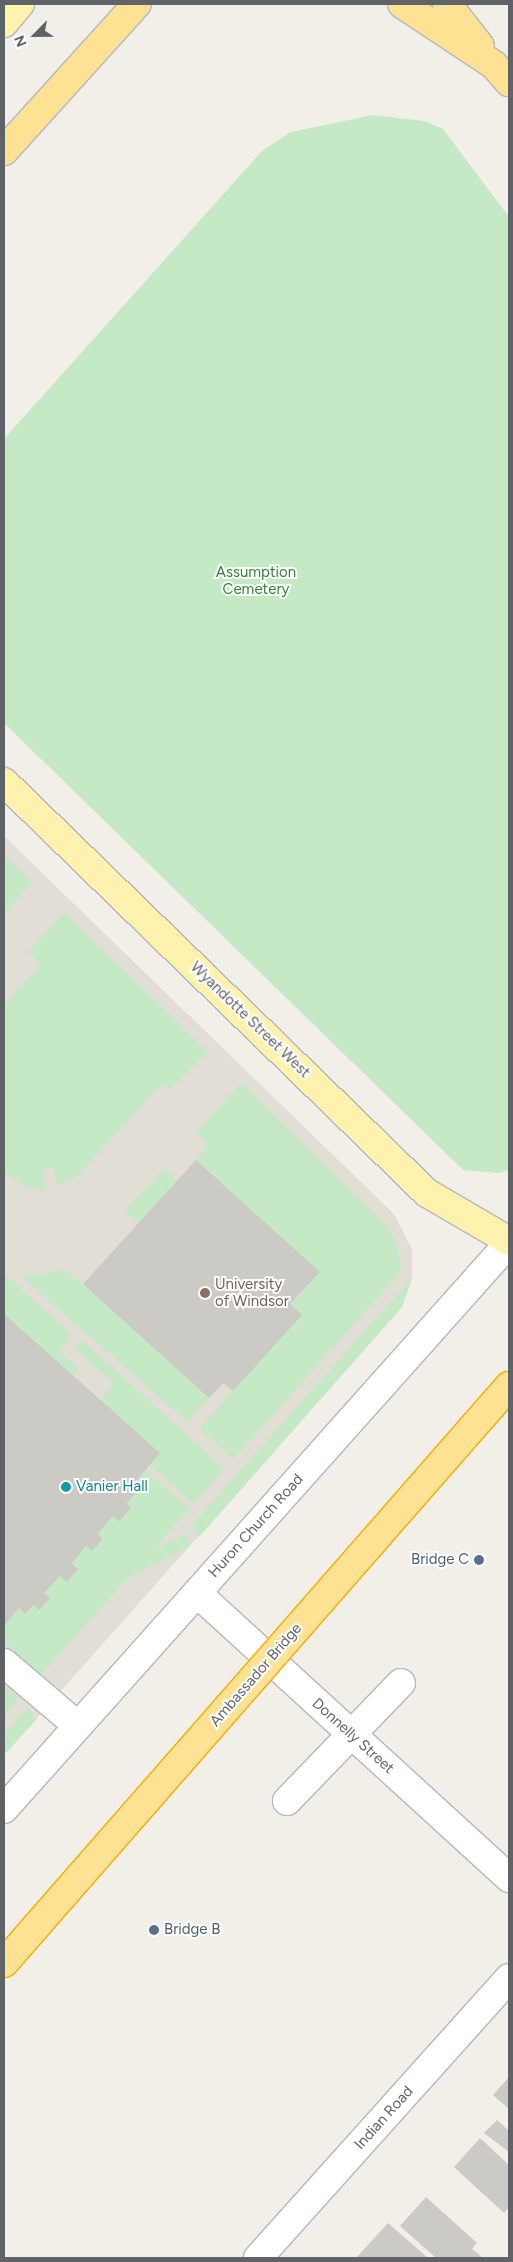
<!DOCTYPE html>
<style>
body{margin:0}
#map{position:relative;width:513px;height:2262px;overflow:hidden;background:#f1efe8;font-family:Figtree,sans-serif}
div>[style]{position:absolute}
.education>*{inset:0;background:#e1ded6}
.green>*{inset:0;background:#c5e8c5;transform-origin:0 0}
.building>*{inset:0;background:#cccac5}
.roads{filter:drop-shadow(1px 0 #b5b8bc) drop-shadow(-1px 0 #b5b8bc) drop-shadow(0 1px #b5b8bc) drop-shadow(0 -1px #b5b8bc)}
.minor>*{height:28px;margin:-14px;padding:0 14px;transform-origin:14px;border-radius:14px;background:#fff}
.major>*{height:28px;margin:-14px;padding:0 14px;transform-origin:14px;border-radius:14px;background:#fff2af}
.highway>*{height:28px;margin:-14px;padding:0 14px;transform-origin:14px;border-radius:14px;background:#fde293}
.bridges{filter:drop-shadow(1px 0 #f9ab00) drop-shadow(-1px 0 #f9ab00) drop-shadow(0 1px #f9ab00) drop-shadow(0 -1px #f9ab00)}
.highway-bridge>*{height:28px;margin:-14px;padding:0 14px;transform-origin:14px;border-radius:14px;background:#fde293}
.dots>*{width:14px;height:14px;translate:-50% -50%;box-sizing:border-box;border:2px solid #fff;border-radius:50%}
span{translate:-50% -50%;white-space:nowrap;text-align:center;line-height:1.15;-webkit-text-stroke:4px #fff;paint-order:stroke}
.park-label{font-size:15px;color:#348238}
.street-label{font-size:15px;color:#5f6368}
.education-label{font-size:15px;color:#785e54}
.left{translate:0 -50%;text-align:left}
.culture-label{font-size:15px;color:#0d838f}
.service-label{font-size:15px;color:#4e5e75}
.right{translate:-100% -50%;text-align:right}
.frame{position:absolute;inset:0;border:5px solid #5f6368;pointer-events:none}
.north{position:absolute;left:10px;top:10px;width:50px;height:50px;-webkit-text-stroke:4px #fff;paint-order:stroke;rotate:247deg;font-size:14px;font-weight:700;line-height:20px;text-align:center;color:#5f6368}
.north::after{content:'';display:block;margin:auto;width:18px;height:22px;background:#5f6368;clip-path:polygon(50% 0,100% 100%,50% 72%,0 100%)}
</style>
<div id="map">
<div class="education">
<div style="clip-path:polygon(4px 836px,394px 1214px,412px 1249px,412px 1278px,402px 1307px,4px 1755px)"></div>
</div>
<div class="green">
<div style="clip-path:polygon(373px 115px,424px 121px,443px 129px,509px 217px,509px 1170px,499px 1173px,463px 1170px,4px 723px,4px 439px,262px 151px,291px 132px)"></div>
<div style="clip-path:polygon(4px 855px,32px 882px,4px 914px)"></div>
<div style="clip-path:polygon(64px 913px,208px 1052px,170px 1090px,162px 1083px,78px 1175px,58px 1186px,53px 1167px,42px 1169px,45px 1189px,36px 1190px,19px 1183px,4px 1171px,4px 1005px,41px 965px,28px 952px)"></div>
<div style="clip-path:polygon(239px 1085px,243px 1085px,386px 1225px,393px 1236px,402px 1266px,398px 1275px,233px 1459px,199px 1429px,301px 1315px,290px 1304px,319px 1272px,196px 1160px,209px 1144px,196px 1133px)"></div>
<div style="left:164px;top:1169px;width:18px;height:57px;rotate:43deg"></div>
<div style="clip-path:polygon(64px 1270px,83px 1284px,209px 1398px,187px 1422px,19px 1274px,33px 1275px)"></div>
<div style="clip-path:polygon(4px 1274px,72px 1334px,59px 1351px,79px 1369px,72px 1375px,4px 1314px)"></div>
<div style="clip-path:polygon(412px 1278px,402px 1307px,199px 1537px,192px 1525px)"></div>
<div style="clip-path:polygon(82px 1340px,224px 1469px,194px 1504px,150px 1465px,160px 1453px,100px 1400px,114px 1383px,75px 1349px)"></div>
<div style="clip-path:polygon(145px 1470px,189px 1509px,40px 1676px,4px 1641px,4px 1626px,19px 1608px,25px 1614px,33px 1605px,39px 1610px,50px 1598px,44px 1593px,60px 1576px,67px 1582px,78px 1569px,72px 1563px,86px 1546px,93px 1551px,103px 1539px,98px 1534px,113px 1516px,131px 1508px,126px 1504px,135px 1494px,129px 1489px)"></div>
<div style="left:185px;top:1534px;width:13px;height:202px;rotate:63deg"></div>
<div style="clip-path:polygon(4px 1685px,19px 1698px,4px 1716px)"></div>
<div style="clip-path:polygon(28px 1708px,37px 1719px,4px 1755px,4px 1735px)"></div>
</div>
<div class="building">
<div style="clip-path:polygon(196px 1160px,320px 1272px,290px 1304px,302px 1315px,233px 1391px,223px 1383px,209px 1398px,83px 1284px)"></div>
<div style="clip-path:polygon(4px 1314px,160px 1453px,129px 1489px,135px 1494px,126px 1504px,131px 1508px,119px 1521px,113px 1516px,98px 1534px,103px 1539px,92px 1551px,86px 1546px,72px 1563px,78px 1569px,67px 1582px,60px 1576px,44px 1593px,50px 1598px,39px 1610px,33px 1605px,25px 1614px,19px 1608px,4px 1626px)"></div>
<div style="clip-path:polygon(509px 2077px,509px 2109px,493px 2095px)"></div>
<div style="clip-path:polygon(497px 2120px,509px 2131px,509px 2152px,484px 2133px)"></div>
<div style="clip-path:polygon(480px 2138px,509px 2165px,509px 2207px,504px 2213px,454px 2167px)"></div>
<div style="clip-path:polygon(426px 2197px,477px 2243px,472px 2249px,483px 2258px,436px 2258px,400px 2226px)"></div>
<div style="clip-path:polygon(388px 2223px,428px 2258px,356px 2258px)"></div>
</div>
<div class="roads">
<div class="minor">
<div style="left:197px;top:1593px;width:423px;rotate:42.4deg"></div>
<div style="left:4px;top:1663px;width:97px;rotate:40.4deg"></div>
<div style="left:287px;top:1801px;width:164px;rotate:-46deg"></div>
<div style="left:4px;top:1809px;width:759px;rotate:-48.26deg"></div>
<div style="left:258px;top:2258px;width:376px;rotate:-48.1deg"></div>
</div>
<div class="major">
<div style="left:4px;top:23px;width:25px;rotate:-50deg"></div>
<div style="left:4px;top:782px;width:590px;rotate:44.18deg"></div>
<div style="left:427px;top:1193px;width:95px;rotate:30.3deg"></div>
</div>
<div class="highway">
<div style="left:402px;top:4px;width:110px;rotate:33.5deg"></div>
<div style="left:494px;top:65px;width:23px;rotate:49deg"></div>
<div style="left:447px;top:4px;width:53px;rotate:51.8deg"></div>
<div style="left:4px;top:151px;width:198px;rotate:-47.9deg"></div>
</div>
</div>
<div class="bridges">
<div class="highway-bridge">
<div style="left:4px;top:1963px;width:767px;rotate:-48.81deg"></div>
</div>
</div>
<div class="dots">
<div style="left:205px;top:1293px;background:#8d6e63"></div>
<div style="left:66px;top:1487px;background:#0f9aa8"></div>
<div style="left:479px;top:1560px;background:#5c6f8a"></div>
<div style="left:154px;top:1930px;background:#5c6f8a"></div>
</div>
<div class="park-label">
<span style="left:256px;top:581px">Assumption<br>Cemetery</span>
</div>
<div class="street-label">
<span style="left:250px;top:1020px;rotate:44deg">Wyandotte Street West</span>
<span style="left:256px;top:1526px;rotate:-48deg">Huron Church Road</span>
<span style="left:256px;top:1675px;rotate:-49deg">Ambassador Bridge</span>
<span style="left:353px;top:1736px;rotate:42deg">Donnelly Street</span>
<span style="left:384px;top:2118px;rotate:-48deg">Indian Road</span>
</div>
<div class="education-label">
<span class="left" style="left:215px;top:1293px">University<br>of Windsor</span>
</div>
<div class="culture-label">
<span class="left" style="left:76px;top:1487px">Vanier Hall</span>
</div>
<div class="service-label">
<span class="right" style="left:469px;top:1560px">Bridge C</span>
<span class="left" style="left:164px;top:1930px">Bridge B</span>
</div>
<div class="frame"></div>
<div class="north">N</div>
</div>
